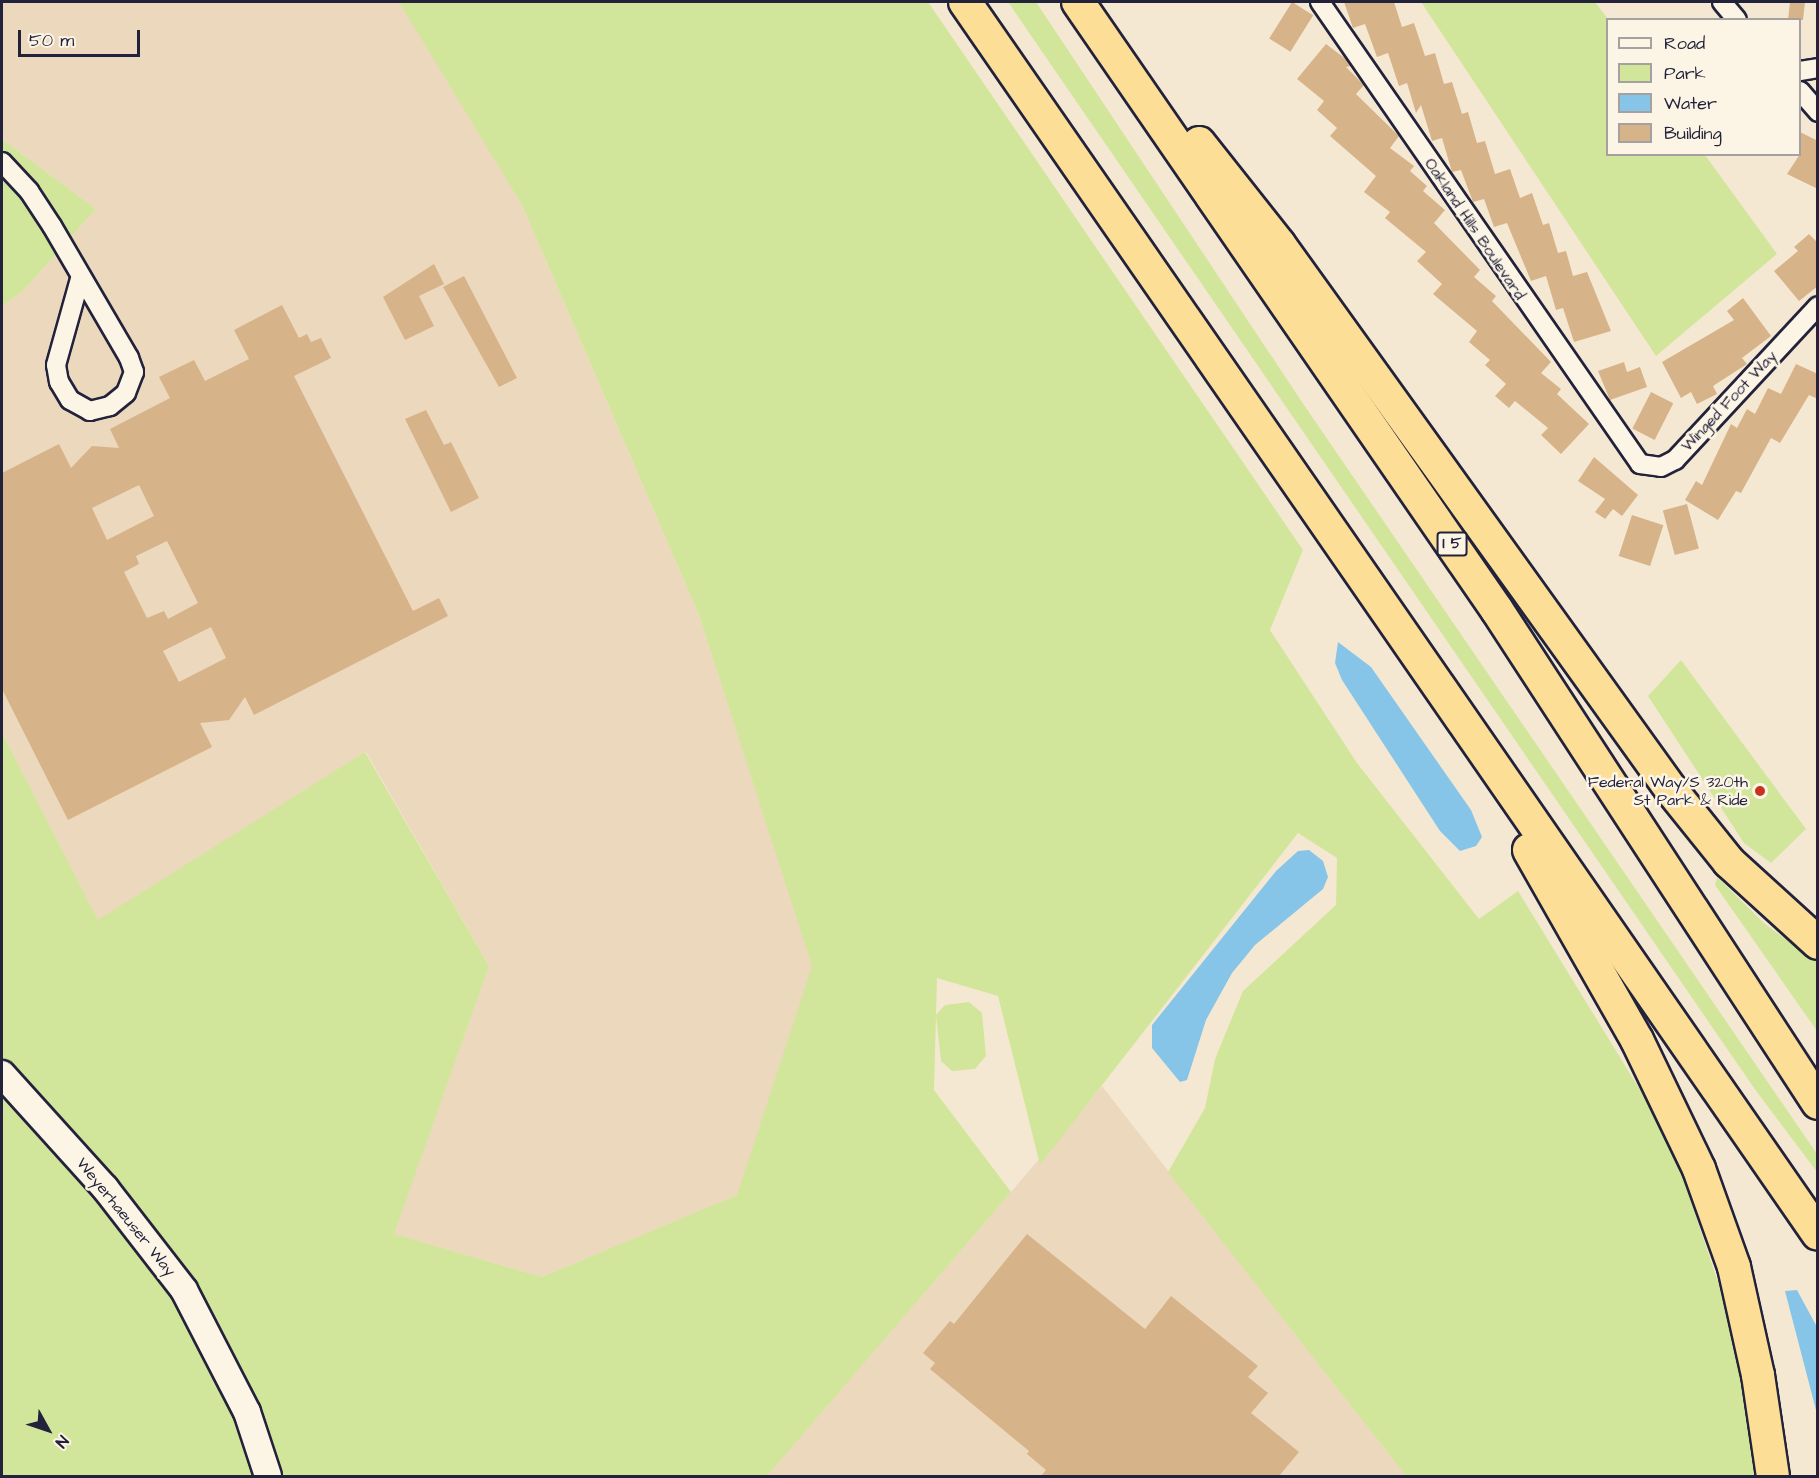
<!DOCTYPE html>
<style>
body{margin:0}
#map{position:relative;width:1819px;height:1478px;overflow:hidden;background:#f5e8d3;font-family:"Architects Daughter",sans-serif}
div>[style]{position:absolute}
.built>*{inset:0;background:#ecd8bd}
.green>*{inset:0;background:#d1e69a}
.water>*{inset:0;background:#86c5e7}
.building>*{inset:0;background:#d7b389;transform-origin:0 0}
.roads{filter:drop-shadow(2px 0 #22223b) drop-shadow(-2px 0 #22223b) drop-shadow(0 2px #22223b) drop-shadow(0 -2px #22223b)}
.street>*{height:18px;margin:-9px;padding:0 9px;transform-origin:9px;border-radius:9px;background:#fcf5e5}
.secondary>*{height:26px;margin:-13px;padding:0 13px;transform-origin:13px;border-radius:13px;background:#fcf5e5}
.highway>*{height:32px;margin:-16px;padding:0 16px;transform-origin:16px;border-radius:16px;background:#fcde96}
.dots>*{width:16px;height:16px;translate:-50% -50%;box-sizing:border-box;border:3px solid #fcf5e5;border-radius:50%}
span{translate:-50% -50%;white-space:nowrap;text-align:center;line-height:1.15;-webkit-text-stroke:5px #fcf5e5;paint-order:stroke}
.shield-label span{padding:2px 4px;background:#fcf5e5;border:2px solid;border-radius:4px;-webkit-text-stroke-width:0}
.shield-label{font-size:15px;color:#22223b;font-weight:700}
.street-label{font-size:16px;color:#22223b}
.poi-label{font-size:16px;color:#22223b}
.right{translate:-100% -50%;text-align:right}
.frame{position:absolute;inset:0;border:3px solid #22223b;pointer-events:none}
.legend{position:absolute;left:1606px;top:18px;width:195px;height:138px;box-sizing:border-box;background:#fcf5e5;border:2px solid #a5a1a1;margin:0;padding:8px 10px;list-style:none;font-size:18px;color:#22223b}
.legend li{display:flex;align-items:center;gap:12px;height:30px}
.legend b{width:30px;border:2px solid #a5a1a1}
.north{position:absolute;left:18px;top:1400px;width:60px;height:60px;-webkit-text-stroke:4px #fcf5e5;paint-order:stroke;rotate:130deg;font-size:16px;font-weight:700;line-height:24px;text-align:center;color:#22223b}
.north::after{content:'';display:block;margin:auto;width:21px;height:27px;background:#22223b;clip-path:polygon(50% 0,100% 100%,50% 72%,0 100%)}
.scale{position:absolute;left:18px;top:30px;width:122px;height:27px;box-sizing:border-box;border:3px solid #22223b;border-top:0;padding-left:8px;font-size:18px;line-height:21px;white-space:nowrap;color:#22223b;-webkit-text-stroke:4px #fcf5e5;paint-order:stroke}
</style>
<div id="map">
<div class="built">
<div style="clip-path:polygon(2px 2px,399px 2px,406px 6px,522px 205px,699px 615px,813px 966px,738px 1195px,542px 1277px,393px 1234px,489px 966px,366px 752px,98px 921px,2px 733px,2px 306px,22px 292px,96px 209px,2px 139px)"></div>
<div style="clip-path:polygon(1102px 1086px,1406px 1476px,767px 1476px,782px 1458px)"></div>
</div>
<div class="green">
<div style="clip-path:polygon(399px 2px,928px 2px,1303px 550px,1270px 630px,1357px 763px,1479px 919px,1518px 891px,1670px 1139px,1736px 1336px,1761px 1476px,1406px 1476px,1168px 1172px,1205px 1108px,1215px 1059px,1243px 991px,1336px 905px,1337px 858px,1298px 833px,1040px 1165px,998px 996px,937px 978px,936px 1015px,945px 1005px,969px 1002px,982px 1013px,986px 1056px,975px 1069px,952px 1071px,941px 1061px,936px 1016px,934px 1090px,1011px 1192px,767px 1476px,2px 1476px,2px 733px,98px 920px,365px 752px,489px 966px,394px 1234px,542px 1277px,737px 1195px,812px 966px,699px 615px,522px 205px)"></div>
<div style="clip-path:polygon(1008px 2px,1036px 2px,1304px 405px,1817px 1154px,1817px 1172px,1754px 1088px)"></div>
<div style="clip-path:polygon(1421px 2px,1595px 2px,1608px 19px,1608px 154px,1705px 155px,1777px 254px,1656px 356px)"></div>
<div style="clip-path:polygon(2px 139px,96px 209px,22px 292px,2px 306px)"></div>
<div style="clip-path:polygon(1681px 660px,1806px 829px,1771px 863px,1744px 843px,1648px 696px)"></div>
<div style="clip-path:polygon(1717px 877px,1765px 924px,1817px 962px,1817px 1031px,1715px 885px)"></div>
</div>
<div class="water">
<div style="clip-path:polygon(1338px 642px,1371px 667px,1471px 810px,1482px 837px,1476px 846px,1460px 851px,1440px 831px,1342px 680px,1335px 663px)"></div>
<div style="clip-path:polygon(1309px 850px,1323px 861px,1328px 877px,1323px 889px,1255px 945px,1232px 973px,1206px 1020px,1187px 1080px,1180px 1082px,1152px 1048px,1152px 1025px,1276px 871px,1298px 851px)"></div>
<div style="clip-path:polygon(1797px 1290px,1817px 1327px,1817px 1414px,1785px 1291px)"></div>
</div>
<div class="building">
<div style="left:1292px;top:2px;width:25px;height:43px;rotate:32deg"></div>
<div style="clip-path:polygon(1344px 2px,1394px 2px,1402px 27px,1414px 23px,1425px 56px,1435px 53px,1444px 84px,1452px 82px,1462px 114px,1468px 112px,1477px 143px,1485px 141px,1495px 174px,1510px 169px,1520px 198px,1532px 193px,1543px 225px,1549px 223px,1558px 253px,1566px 251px,1573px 276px,1587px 272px,1611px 331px,1574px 342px,1563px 308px,1556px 310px,1546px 276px,1531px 281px,1507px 223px,1494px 227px,1484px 199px,1473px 202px,1461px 170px,1452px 172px,1442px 138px,1432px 141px,1421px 105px,1416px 113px,1407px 83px,1399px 86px,1388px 53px,1377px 57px,1365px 24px,1353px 28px)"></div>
<div style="clip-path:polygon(1790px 2px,1805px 2px,1803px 20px,1788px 20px)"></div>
<div style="clip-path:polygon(1326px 44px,1347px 60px,1351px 66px,1346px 67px,1364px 85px,1356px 94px,1399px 136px,1390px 148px,1414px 166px,1410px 171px,1427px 186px,1423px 191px,1445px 210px,1434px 223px,1480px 270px,1474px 277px,1496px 296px,1492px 301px,1551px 362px,1541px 373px,1561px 389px,1557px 394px,1589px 424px,1561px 454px,1541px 435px,1548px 428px,1515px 401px,1509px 408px,1495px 396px,1506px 384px,1485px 365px,1490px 360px,1469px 342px,1477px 331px,1433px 294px,1442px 284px,1417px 261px,1426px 252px,1385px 218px,1390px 212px,1364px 192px,1376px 176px,1330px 136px,1337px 128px,1317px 110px,1324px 101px,1297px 79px)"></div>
<div style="clip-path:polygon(1800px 132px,1818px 141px,1818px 189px,1787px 174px,1800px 154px)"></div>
<div style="clip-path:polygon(1809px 234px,1818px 243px,1818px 286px,1799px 301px,1774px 271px,1798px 251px,1794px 247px)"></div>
<div style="clip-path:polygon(434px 264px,444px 284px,419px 296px,434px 326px,405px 340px,383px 297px)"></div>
<div style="clip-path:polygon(464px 276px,517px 378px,499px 387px,443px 287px)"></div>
<div style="clip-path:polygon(1743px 298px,1771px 336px,1742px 358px,1747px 364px,1713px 386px,1717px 394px,1697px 404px,1691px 392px,1681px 398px,1662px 362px,1734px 320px,1727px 311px)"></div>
<div style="clip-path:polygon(evenodd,282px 305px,299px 338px,307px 334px,311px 342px,321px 338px,331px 358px,294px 376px,413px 611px,439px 598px,448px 616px,254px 715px,245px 697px,229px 720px,200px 723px,212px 747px,68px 820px,2px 689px,2px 473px,59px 444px,71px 468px,92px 446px,119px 448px,110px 429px,170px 398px,159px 377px,194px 360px,205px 381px,249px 359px,234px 330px,282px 305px,139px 485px,154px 516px,107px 540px,92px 508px,139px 485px,282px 305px,167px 541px,198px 603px,168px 619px,164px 611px,147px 618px,124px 572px,139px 564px,136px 556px,167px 541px,282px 305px,211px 627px,226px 658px,179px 682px,163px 651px,211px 627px)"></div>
<div style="clip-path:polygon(1624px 362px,1627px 372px,1640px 367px,1647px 387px,1610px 400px,1598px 371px)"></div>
<div style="clip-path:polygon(1796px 364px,1818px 374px,1818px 399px,1809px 395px,1780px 443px,1771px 438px,1741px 493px,1736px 491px,1718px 520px,1685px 500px,1696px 481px,1702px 485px,1731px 424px,1737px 428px,1747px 409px,1755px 414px,1768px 388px,1781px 394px)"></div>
<div style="left:1651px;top:392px;width:25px;height:41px;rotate:27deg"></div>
<div style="clip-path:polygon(426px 410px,444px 445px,451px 442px,479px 498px,451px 512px,405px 419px)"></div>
<div style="clip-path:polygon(1594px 457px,1638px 495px,1622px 516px,1613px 509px,1605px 519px,1595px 512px,1605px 499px,1578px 481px)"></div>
<div style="left:1687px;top:504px;width:46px;height:25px;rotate:75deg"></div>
<div style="left:1632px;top:515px;width:33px;height:43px;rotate:18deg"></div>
<div style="clip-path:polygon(1027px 1234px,1145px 1329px,1171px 1296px,1258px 1366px,1248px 1377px,1268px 1393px,1251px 1413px,1299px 1452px,1279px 1476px,1041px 1476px,1046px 1470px,1027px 1454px,1029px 1451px,930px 1369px,935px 1363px,923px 1353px,950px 1321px,954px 1324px)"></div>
</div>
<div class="roads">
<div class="street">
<div style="left:1320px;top:2px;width:562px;rotate:55.29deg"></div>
<div style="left:1640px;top:464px;width:21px;rotate:8deg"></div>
<div style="left:1661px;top:467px;width:16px;rotate:-27deg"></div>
<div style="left:1675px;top:460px;width:210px;rotate:-47.1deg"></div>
<div style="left:1722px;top:2px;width:23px;rotate:50deg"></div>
<div style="left:1800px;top:71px;width:18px;rotate:-9deg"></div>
<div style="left:1800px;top:91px;width:28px;rotate:49deg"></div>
<div style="left:2px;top:162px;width:40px;rotate:47deg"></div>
<div style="left:29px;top:191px;width:42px;rotate:56.7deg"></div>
<div style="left:52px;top:226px;width:153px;rotate:59.7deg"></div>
<div style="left:129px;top:358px;width:15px;rotate:70deg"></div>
<div style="left:134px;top:372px;width:22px;rotate:111deg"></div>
<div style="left:126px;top:393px;width:21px;rotate:141deg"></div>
<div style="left:110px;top:406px;width:21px;rotate:166deg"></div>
<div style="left:90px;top:411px;width:23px;rotate:-151deg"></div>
<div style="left:70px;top:400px;width:21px;rotate:-121deg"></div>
<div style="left:59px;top:382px;width:17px;rotate:-100deg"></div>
<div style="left:56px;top:365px;width:89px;rotate:-74.4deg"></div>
</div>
<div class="secondary">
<div style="left:2px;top:1074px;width:154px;rotate:47.9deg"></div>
<div style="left:105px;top:1188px;width:129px;rotate:52.2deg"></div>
<div style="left:184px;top:1290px;width:137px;rotate:62.7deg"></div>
<div style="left:247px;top:1412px;width:67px;rotate:71.8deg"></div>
</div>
<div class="highway">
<div style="left:965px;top:2px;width:1498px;rotate:55.3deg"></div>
<div style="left:1078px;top:2px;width:738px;rotate:55.43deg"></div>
<div style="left:1497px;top:610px;width:588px;rotate:56.93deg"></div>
<div style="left:1199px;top:143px;width:129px;rotate:51.6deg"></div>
<div style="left:1279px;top:244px;width:674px;rotate:54.3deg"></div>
<div style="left:1672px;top:791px;width:91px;rotate:51.2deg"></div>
<div style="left:1729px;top:862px;width:120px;rotate:42.3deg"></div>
<div style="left:1529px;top:850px;width:219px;rotate:60.4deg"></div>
<div style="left:1637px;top:1040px;width:143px;rotate:64.3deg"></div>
<div style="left:1699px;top:1169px;width:104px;rotate:70.3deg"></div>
<div style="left:1734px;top:1267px;width:111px;rotate:77.5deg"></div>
<div style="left:1758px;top:1375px;width:102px;rotate:81.6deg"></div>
</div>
</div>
<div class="dots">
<div style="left:1760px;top:791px;background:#c8321e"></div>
</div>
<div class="shield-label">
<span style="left:1452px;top:544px">I 5</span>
</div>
<div class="street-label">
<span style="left:1475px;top:229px;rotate:56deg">Oakland Hills Boulevard</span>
<span style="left:1729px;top:401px;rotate:-47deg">Winged Foot Way</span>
<span style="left:126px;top:1217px;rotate:51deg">Weyerhaeuser Way</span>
</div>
<div class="poi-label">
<span class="right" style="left:1748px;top:791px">Federal Way/S 320th<br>St Park &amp; Ride</span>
</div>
<div class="frame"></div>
<ul class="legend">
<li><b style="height:8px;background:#fcf5e5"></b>Road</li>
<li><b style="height:16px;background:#d1e69a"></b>Park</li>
<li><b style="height:16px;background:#86c5e7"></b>Water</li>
<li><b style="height:16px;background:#d7b389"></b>Building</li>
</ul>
<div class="north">N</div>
<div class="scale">50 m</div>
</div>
